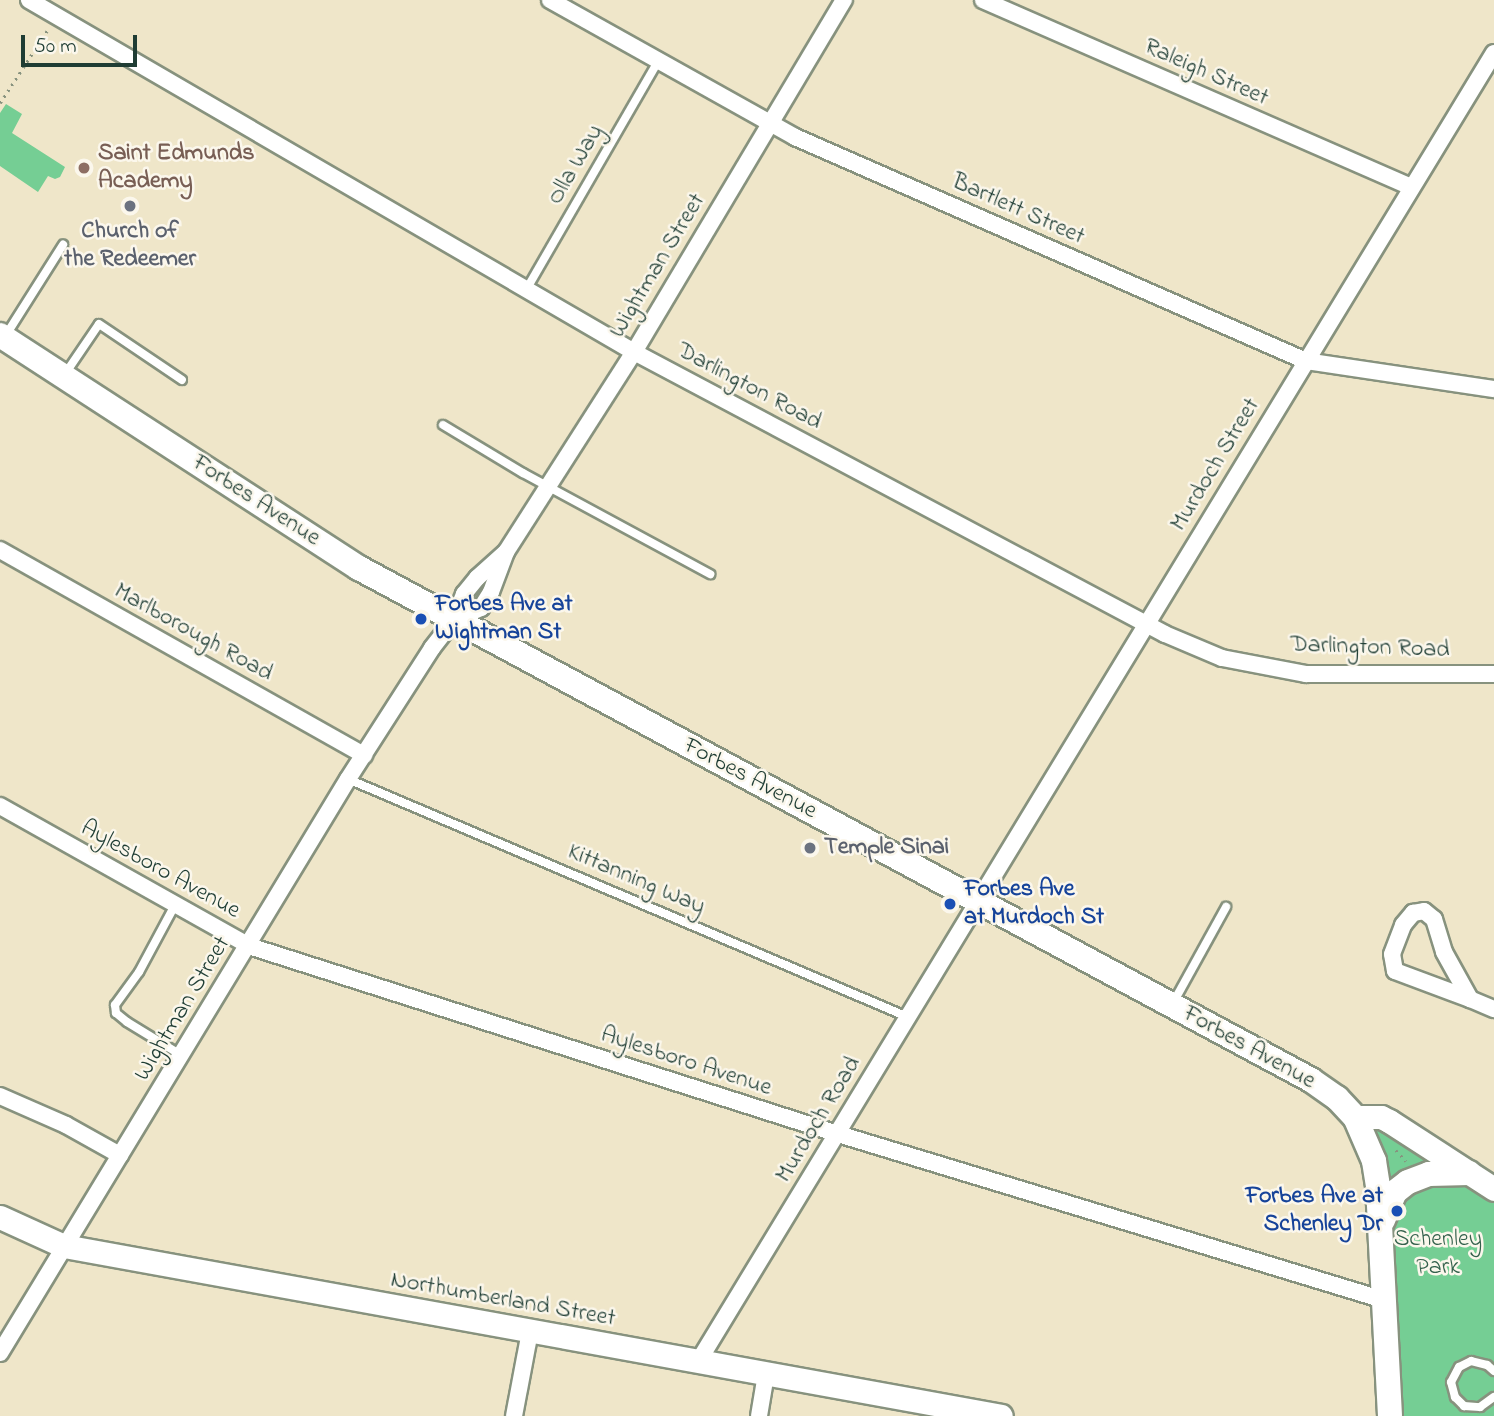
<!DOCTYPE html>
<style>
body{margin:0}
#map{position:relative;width:1494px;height:1416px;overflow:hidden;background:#efe6c9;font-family:"Indie Flower",sans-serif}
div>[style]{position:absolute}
.green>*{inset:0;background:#75ce94}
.path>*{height:2.5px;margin-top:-1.25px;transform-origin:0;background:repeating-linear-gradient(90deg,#87927e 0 2px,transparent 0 7px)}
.roads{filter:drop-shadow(2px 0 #87927e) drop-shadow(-2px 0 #87927e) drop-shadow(0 2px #87927e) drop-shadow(0 -2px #87927e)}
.lane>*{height:8px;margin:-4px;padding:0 4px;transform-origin:4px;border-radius:4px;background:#fff}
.street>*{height:16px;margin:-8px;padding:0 8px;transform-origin:8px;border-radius:8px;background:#fff}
.secondary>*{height:23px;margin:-11.5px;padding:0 11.5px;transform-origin:11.5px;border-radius:11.5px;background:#fff}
.primary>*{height:24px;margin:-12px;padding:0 12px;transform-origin:12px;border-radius:12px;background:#fff}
.dots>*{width:19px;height:19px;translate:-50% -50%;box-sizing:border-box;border:4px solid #fbf7ec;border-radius:50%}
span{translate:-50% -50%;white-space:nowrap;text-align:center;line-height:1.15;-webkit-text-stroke:5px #fbf7ec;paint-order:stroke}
.street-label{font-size:24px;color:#1f3d34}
.education-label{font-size:24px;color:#785e54;font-weight:700}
.left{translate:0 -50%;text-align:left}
.worship-label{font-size:24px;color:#5b616d;font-weight:700}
.transit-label{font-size:24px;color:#164399;font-weight:700}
.right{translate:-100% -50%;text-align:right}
.park-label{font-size:24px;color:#34614c}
.scale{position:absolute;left:21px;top:35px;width:116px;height:32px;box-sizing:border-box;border:4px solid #1f3d34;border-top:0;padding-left:9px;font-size:21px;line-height:24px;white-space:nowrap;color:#1f3d34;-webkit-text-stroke:5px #fbf7ec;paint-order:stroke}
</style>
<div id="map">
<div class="green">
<div style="clip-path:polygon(6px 104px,22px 114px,12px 133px,65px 167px,60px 177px,55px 179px,48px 176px,38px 192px,0 166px,0 113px)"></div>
<div style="clip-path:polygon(1355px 1117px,1381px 1117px,1494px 1189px,1494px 1416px,1390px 1416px,1378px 1187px)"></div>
</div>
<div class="path">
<div style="left:0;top:103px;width:88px;rotate:-57deg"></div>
<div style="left:1396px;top:1150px;width:15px;rotate:48deg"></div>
</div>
<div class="roads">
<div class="lane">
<div style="left:526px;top:290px;width:266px;rotate:-60deg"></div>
<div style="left:6px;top:335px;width:107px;rotate:-57.7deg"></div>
<div style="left:65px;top:374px;width:60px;rotate:-55.8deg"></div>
<div style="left:99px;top:324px;width:100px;rotate:34deg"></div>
<div style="left:443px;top:425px;width:93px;rotate:31deg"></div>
<div style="left:523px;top:473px;width:213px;rotate:28.4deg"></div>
<div style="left:348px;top:779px;width:608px;rotate:23.03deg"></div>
<div style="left:175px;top:905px;width:76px;rotate:118.2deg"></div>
<div style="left:139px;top:972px;width:41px;rotate:126deg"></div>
<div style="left:115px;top:1005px;width:8px;rotate:83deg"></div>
<div style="left:116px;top:1013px;width:14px;rotate:39deg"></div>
<div style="left:127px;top:1022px;width:63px;rotate:31.4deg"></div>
<div style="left:1173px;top:1003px;width:110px;rotate:-61.1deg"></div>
<div style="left:1494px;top:1371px;width:9px;rotate:-139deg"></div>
<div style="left:1487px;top:1365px;width:16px;rotate:-166deg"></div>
<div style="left:1471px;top:1361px;width:13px;rotate:153deg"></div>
<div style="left:1459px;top:1367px;width:17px;rotate:118deg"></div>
<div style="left:1451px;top:1382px;width:16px;rotate:75deg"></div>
<div style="left:1455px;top:1397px;width:13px;rotate:45deg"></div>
<div style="left:1464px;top:1406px;width:16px;rotate:4deg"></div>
<div style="left:1480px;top:1407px;width:17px;rotate:-36deg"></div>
</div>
<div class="street">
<div style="left:29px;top:0;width:700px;rotate:30.19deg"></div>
<div style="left:634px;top:352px;width:601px;rotate:27.97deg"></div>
<div style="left:1165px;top:634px;width:62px;rotate:22.8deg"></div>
<div style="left:1222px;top:658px;width:86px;rotate:10.8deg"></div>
<div style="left:1306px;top:674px;width:188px"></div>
<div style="left:550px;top:0;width:281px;rotate:29.2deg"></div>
<div style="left:795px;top:137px;width:558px;rotate:23.67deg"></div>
<div style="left:1306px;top:361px;width:190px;rotate:8.5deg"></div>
<div style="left:983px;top:0;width:467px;rotate:23.6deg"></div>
<div style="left:0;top:550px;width:418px;rotate:29.4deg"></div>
<div style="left:454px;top:620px;width:30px;rotate:-24deg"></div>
<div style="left:481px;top:608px;width:19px;rotate:-58deg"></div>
<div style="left:491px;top:592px;width:43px;rotate:-69.4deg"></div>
<div style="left:506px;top:552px;width:237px;rotate:-57.4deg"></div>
<div style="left:634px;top:352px;width:410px;rotate:-59.2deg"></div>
<div style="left:0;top:806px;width:286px;rotate:29.3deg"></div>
<div style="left:249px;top:946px;width:618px;rotate:17.7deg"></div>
<div style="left:838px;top:1134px;width:571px;rotate:16.91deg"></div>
<div style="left:1424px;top:911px;width:13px;rotate:39deg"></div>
<div style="left:1434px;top:919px;width:34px;rotate:73deg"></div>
<div style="left:1444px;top:952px;width:54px;rotate:61deg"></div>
<div style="left:1470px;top:999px;width:80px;rotate:-159.5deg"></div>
<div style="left:1395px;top:971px;width:17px;rotate:-100deg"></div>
<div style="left:1392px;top:954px;width:31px;rotate:-69deg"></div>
<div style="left:1403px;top:925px;width:16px;rotate:-50deg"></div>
<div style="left:1413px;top:913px;width:11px;rotate:-10deg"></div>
<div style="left:1470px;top:999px;width:26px;rotate:23deg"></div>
<div style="left:0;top:1096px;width:72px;rotate:23.7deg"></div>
<div style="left:66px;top:1125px;width:62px;rotate:29.1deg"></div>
<div style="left:0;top:1353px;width:671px;rotate:-58.77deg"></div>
<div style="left:348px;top:779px;width:156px;rotate:-57.3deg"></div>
<div style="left:432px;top:648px;width:36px;rotate:-52deg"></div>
<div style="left:454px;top:620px;width:28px;rotate:-69deg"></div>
<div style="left:464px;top:594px;width:21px;rotate:-51deg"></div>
<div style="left:477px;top:578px;width:39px;rotate:-42deg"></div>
<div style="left:698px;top:1362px;width:1532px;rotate:-58.7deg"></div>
<div style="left:514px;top:1416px;width:86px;rotate:-79.3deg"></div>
<div style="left:759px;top:1416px;width:43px;rotate:-80.5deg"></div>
</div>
<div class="secondary">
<div style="left:1355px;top:1117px;width:26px"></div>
<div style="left:1381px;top:1117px;width:9px;rotate:27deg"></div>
<div style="left:1389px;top:1121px;width:125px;rotate:32.9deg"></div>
<div style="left:0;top:1217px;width:70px;rotate:24.4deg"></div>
<div style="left:64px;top:1246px;width:952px;rotate:10.28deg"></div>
</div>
<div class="primary">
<div style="left:0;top:335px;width:428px;rotate:33deg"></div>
<div style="left:359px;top:568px;width:1081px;rotate:28.27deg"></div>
<div style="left:1311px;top:1080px;width:32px;rotate:35deg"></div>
<div style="left:1337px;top:1098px;width:26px;rotate:47deg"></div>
<div style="left:1355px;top:1117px;width:48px;rotate:66.6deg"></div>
<div style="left:1374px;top:1161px;width:26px;rotate:81deg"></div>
<div style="left:1378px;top:1187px;width:229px;rotate:87deg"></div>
<div style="left:1383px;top:1220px;width:30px;rotate:-67deg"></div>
<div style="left:1395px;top:1192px;width:16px;rotate:-38deg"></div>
<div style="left:1408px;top:1182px;width:22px;rotate:-21deg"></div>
<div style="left:1429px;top:1174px;width:40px;rotate:-1.4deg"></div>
</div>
</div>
<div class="dots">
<div style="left:84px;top:168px;background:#8d6e63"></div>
<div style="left:130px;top:206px;background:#6b7280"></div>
<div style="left:421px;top:619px;background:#1a4fb4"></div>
<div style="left:810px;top:848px;background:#6b7280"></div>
<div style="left:950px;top:904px;background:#1a4fb4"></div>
<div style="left:1397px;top:1211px;background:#1a4fb4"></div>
</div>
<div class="street-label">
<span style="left:1206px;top:73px;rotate:24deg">Raleigh Street</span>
<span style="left:576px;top:165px;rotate:-60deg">Olla Way</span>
<span style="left:1018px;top:210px;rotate:24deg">Bartlett Street</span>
<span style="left:658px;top:266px;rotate:-59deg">Wightman Street</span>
<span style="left:749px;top:387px;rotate:28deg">Darlington Road</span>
<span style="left:1216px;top:465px;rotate:-59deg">Murdoch Street</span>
<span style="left:256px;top:501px;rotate:33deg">Forbes Avenue</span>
<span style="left:193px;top:633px;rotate:29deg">Marlborough Road</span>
<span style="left:1370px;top:648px;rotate:2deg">Darlington Road</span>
<span style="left:750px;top:779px;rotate:28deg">Forbes Avenue</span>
<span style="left:160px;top:870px;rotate:29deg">Aylesboro Avenue</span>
<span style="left:636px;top:880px;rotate:23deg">Kittanning Way</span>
<span style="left:183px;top:1009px;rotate:-59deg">Wightman Street</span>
<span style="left:1249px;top:1048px;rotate:29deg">Forbes Avenue</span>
<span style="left:686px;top:1062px;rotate:18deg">Aylesboro Avenue</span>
<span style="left:819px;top:1120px;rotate:-59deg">Murdoch Road</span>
<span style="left:503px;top:1300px;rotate:10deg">Northumberland Street</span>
</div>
<div class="education-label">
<span class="left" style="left:98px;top:168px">Saint Edmunds<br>Academy</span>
</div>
<div class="worship-label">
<span style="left:130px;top:246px">Church of<br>the Redeemer</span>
<span class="left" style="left:824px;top:848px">Temple Sinai</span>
</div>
<div class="transit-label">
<span class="left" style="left:435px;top:619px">Forbes Ave at<br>Wightman St</span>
<span class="left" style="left:964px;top:904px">Forbes Ave<br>at Murdoch St</span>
<span class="right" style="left:1383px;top:1211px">Forbes Ave at<br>Schenley Dr</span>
</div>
<div class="park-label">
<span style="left:1438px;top:1254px">Schenley<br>Park</span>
</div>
<div class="scale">50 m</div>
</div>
